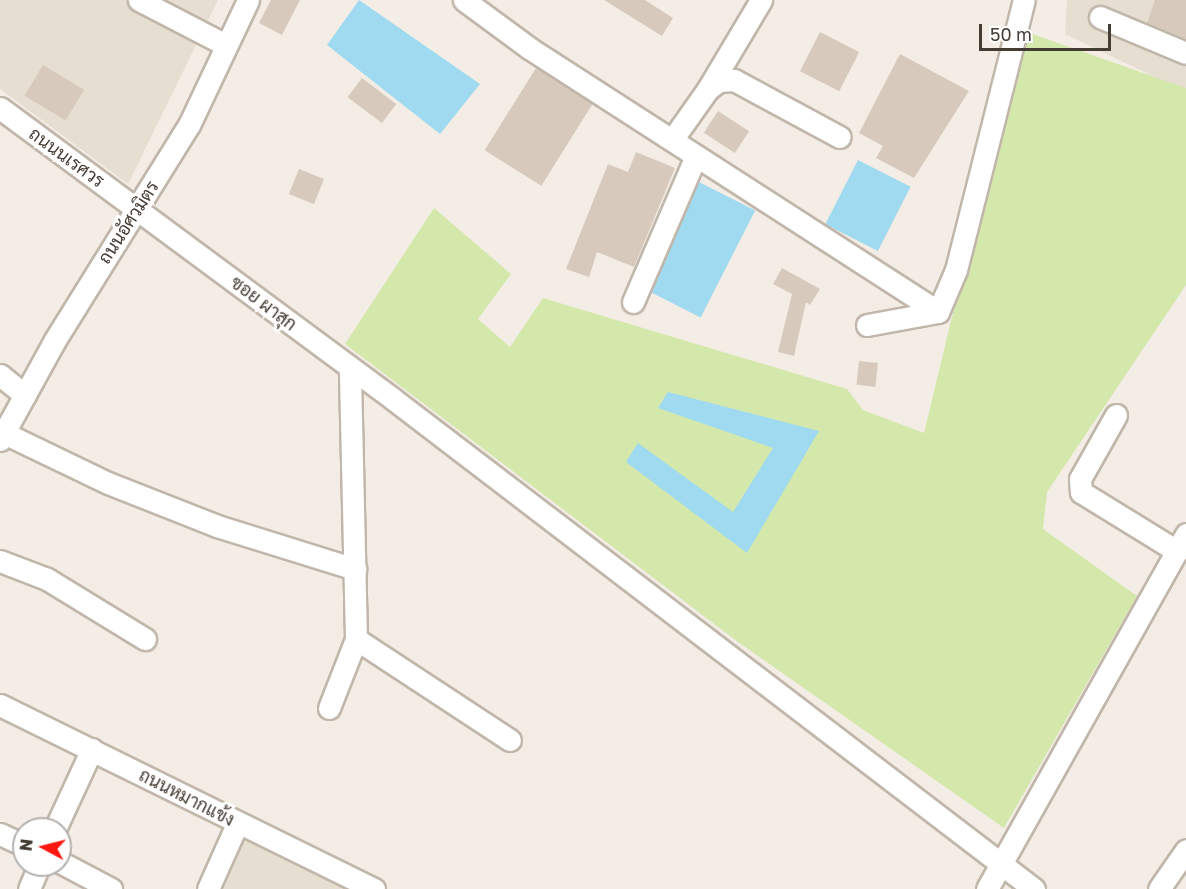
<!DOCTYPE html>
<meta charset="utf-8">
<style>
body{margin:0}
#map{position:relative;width:1186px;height:889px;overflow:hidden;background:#f3ede5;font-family:"Golos Text",Sarabun,sans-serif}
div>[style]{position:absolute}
.residential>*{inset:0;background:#e7ded2}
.green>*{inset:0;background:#d4e8ac}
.water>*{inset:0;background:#9fdaf1;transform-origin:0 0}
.building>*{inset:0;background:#d7cabd;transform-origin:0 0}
.roads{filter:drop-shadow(2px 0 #c1b6aa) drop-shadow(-2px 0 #c1b6aa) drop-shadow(0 2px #c1b6aa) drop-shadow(0 -2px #c1b6aa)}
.minor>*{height:21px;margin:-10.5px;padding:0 10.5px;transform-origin:10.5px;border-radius:10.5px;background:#fff}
span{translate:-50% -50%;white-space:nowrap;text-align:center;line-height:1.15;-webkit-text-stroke:6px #fff;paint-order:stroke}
.street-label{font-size:18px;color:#453c34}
.north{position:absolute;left:12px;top:817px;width:60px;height:60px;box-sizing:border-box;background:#fff;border:2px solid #b5b1ae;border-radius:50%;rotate:277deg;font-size:16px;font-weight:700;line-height:24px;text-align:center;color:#453c34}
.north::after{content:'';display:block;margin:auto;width:21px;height:27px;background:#fd1711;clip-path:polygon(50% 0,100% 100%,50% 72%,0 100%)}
.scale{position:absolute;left:979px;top:24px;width:132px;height:27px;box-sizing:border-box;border:3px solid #453c34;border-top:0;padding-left:8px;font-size:18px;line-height:21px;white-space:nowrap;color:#453c34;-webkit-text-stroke:4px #fff;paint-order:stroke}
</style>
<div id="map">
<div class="residential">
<div style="clip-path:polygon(0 0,218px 0,128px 184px,0 89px)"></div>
<div style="clip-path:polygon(1067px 0,1186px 0,1186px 92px,1065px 34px)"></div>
<div style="clip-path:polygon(244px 838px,348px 889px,221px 889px)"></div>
</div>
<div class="green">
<div style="clip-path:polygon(1021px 30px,1186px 88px,1186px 285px,1047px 492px,1043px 529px,1137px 596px,1004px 828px,738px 642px,345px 344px,434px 208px,511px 274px,478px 319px,510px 347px,543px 298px,847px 389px,863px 410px,924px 433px)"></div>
</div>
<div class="water">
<div style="clip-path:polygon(359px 0,480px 84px,440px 134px,327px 45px)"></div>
<div style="left:858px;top:160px;width:59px;height:72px;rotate:27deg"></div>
<div style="left:699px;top:182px;width:63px;height:120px;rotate:27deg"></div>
<div style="clip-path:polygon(668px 392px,819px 431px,747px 553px,626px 462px,638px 443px,733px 512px,773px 448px,658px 408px)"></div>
</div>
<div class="building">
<div style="clip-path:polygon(271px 0,300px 0,282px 35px,259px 23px)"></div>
<div style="clip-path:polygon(604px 0,645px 0,673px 18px,662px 36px)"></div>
<div style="clip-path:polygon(1155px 0,1186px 0,1186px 39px,1147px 23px)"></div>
<div style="left:820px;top:32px;width:44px;height:44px;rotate:27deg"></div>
<div style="clip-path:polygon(900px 54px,969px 91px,914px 178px,876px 158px,883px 146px,859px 133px)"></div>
<div style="left:43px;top:65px;width:48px;height:36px;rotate:31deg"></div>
<div style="left:536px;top:68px;width:67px;height:97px;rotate:32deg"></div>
<div style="left:362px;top:78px;width:43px;height:24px;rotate:37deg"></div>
<div style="left:718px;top:111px;width:37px;height:26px;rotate:33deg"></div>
<div style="clip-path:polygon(636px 152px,675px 168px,634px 267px,597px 252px,589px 277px,566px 269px,608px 164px,628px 172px)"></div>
<div style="left:299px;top:169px;width:27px;height:27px;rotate:22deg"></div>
<div style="clip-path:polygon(782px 268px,820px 289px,810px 305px,806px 302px,794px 356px,778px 352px,792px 294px,773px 284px)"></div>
<div style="left:859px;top:361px;width:19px;height:24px;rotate:6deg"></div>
</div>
<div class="roads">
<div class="minor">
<div style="left:139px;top:0;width:96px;rotate:27.4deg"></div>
<div style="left:464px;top:0;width:81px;rotate:36.4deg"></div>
<div style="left:529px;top:48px;width:487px;rotate:32.8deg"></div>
<div style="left:1100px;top:17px;width:93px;rotate:22.7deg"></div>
<div style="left:708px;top:89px;width:104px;rotate:-59.2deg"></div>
<div style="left:0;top:108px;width:489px;rotate:36.5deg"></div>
<div style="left:393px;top:399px;width:807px;rotate:37.4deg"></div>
<div style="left:672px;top:140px;width:62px;rotate:-54.8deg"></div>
<div style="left:708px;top:89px;width:14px;rotate:-36deg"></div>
<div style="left:719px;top:81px;width:15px;rotate:-4deg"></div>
<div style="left:734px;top:80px;width:120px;rotate:28.3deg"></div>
<div style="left:633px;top:302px;width:159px;rotate:-66.7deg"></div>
<div style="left:867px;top:325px;width:72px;rotate:-10.4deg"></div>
<div style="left:938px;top:312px;width:46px;rotate:-66.8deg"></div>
<div style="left:956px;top:270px;width:278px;rotate:-75.9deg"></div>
<div style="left:0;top:375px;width:32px;rotate:39deg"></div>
<div style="left:1116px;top:415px;width:73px;rotate:119.4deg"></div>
<div style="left:1080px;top:479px;width:13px;rotate:86deg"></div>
<div style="left:1081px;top:492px;width:113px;rotate:31.6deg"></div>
<div style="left:4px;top:433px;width:115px;rotate:25.7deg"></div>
<div style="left:108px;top:483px;width:117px;rotate:21.5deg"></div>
<div style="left:217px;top:526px;width:145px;rotate:17.3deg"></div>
<div style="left:0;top:440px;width:114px;rotate:-61.2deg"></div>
<div style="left:55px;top:340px;width:253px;rotate:-58.1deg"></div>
<div style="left:189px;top:125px;width:138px;rotate:-64.7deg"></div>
<div style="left:0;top:561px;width:50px;rotate:21deg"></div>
<div style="left:47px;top:579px;width:115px;rotate:31.5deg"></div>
<div style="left:356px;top:639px;width:184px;rotate:33.3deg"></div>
<div style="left:0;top:705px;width:417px;rotate:26.2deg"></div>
<div style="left:329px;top:708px;width:74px;rotate:-68.6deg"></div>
<div style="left:356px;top:639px;width:272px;rotate:-91.3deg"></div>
<div style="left:55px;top:829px;width:88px;rotate:-65.2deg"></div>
<div style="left:0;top:834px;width:26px;rotate:25deg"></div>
<div style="left:60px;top:862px;width:58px;rotate:27.9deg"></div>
<div style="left:29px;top:889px;width:26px;rotate:-67deg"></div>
<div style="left:208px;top:889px;width:73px;rotate:-65.9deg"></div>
<div style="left:987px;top:889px;width:407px;rotate:-60.7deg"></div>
<div style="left:1159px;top:889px;width:47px;rotate:-55.3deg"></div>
</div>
</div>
<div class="street-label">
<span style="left:67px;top:157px;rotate:36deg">ถนนนเรศวร</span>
<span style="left:128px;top:222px;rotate:-57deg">ถนนอัศวมิตร</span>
<span style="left:264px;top:303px;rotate:37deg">ซอย ผาสุก</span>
<span style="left:187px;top:797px;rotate:27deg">ถนนหมากแข้ง</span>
</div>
<div class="north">N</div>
<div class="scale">50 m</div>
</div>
